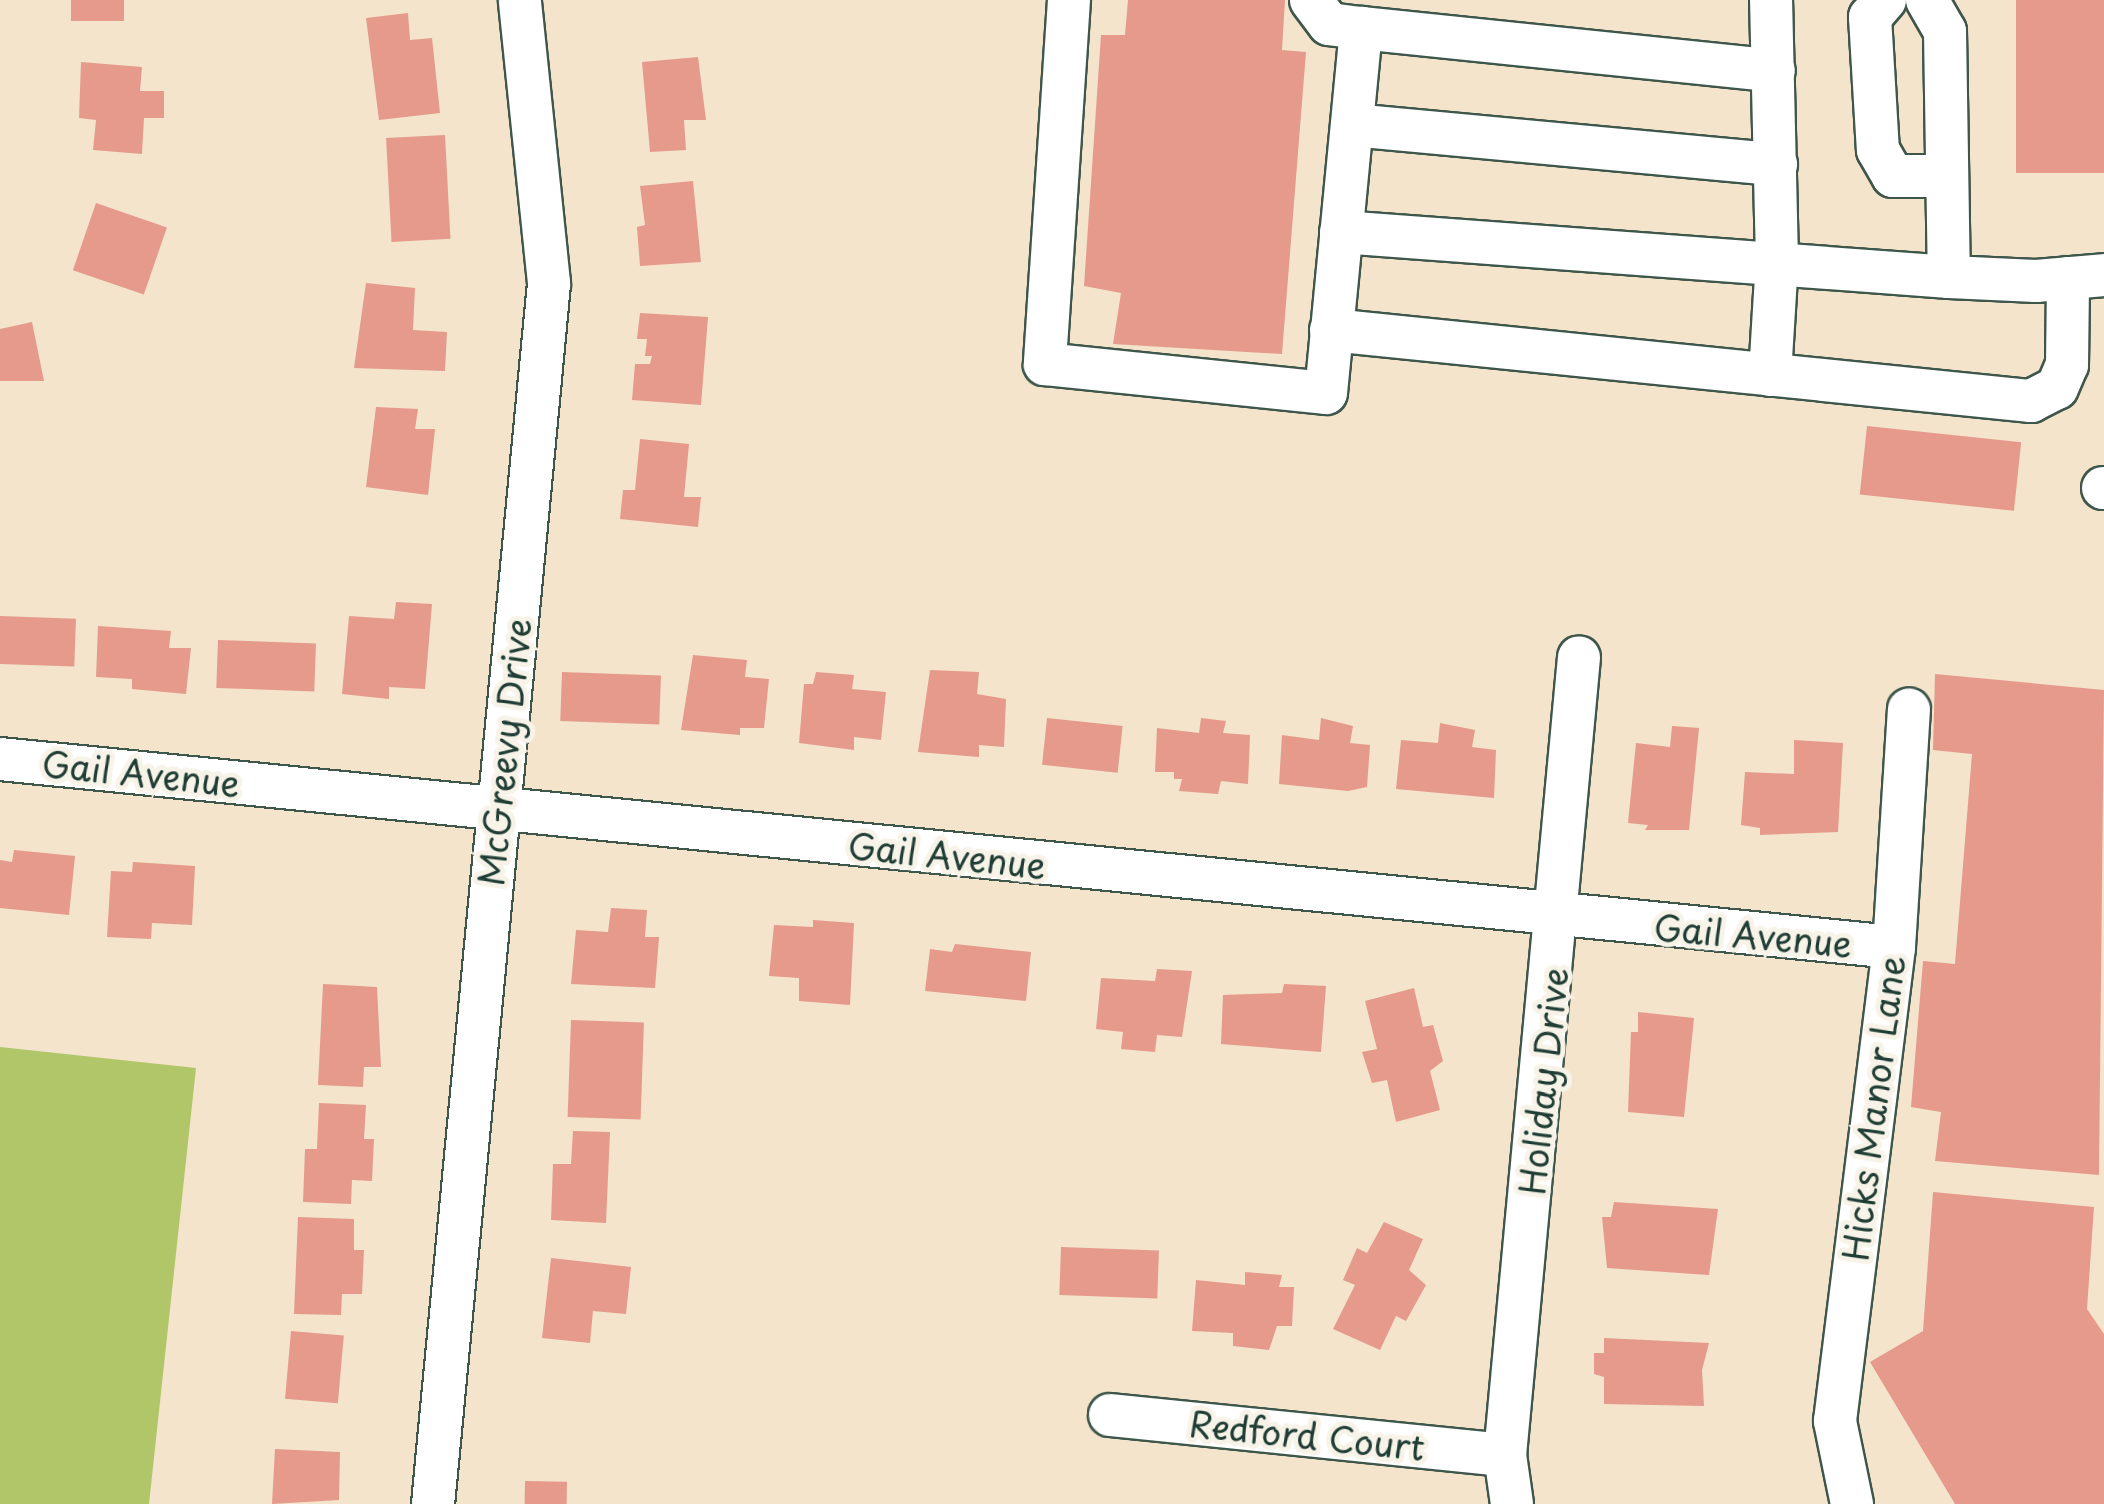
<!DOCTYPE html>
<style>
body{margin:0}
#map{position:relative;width:2104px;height:1504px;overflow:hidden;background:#f3e4cb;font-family:"Playpen Sans",sans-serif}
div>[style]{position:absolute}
.green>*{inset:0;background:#b1c569}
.building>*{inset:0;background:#e59a8c;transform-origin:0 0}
.roads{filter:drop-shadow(2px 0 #3f564b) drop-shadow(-2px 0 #3f564b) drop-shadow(0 2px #3f564b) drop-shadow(0 -2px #3f564b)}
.minor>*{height:42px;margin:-21px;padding:0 21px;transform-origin:21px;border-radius:21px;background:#fff}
span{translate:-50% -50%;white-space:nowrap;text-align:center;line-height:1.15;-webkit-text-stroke:10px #f7f3e8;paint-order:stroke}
.street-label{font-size:35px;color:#1f3d34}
</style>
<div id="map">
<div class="green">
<div style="clip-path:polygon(0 1047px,196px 1068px,149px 1504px,0 1504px)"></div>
</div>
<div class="building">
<div style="left:71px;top:0;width:53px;height:21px"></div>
<div style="clip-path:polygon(1128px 0,1285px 0,1282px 50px,1306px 52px,1282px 354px,1113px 344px,1121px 293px,1084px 286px,1101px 35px,1125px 35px)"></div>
<div style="left:2016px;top:0;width:88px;height:173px"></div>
<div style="clip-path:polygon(408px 13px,410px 40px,432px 38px,440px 113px,379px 120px,366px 18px)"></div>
<div style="clip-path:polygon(698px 57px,706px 120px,684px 120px,686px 150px,650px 152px,642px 62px)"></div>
<div style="clip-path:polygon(81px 62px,142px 67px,140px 91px,164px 91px,164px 118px,144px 118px,142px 154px,93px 150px,96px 120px,79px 118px)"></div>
<div style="left:445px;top:135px;width:104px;height:59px;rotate:87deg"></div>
<div style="clip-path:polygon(693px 181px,701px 262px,640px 266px,637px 227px,645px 225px,640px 186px)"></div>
<div style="left:96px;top:203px;width:75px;height:71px;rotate:19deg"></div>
<div style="clip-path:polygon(366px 283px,415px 288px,413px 330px,447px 332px,445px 371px,354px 368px)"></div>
<div style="clip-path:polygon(640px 313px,708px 317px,701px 405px,632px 400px,635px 364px,650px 364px,652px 356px,645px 356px,647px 339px,637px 339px)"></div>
<div style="clip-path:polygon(32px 322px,44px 381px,0 381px,0 329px)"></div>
<div style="clip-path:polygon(376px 407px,418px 409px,415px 429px,435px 429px,428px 495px,366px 487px)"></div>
<div style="left:1867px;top:426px;width:155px;height:69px;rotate:6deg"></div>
<div style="clip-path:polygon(640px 439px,689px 444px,684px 497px,701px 497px,698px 527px,620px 519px,623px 490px,635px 490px)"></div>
<div style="clip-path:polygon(396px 602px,432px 604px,425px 689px,389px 687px,389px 699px,342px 694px,349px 616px,394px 619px)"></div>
<div style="left:0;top:616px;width:76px;height:48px;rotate:2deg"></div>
<div style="clip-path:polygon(98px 626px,171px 631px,169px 648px,191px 648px,186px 694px,132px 689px,132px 679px,96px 677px)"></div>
<div style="left:218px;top:640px;width:98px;height:48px;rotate:2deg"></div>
<div style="clip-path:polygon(693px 655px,747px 660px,745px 677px,769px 679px,764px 728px,740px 728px,740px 735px,681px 730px)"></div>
<div style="clip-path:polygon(930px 670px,979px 672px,977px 694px,1006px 699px,1004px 747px,979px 745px,979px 757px,918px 752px)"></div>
<div style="left:562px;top:672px;width:99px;height:49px;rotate:2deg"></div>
<div style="clip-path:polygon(816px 672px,854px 675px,852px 689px,886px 692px,881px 740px,854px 737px,854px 750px,799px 743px,804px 684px,813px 684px)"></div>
<div style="clip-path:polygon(1935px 674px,2104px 690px,2099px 1175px,1935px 1161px,1941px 1112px,1911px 1107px,1923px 961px,1955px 964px,1972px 754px,1933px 750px)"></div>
<div style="left:1047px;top:718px;width:76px;height:47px;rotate:6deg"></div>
<div style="clip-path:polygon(1201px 718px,1226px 721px,1223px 733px,1250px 735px,1248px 784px,1221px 781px,1218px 794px,1179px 791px,1182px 779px,1174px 779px,1174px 772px,1155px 772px,1157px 728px,1199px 733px)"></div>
<div style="clip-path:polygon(1321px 718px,1353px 726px,1350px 743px,1370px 745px,1367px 787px,1348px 791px,1279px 784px,1282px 735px,1319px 740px)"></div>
<div style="clip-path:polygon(1440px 723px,1475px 730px,1472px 747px,1496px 750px,1494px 798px,1396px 789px,1401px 740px,1438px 743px)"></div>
<div style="clip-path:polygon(1672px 726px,1699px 728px,1689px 830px,1645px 830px,1648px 825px,1628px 823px,1636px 743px,1670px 747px)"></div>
<div style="clip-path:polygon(1794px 740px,1843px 743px,1838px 832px,1760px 835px,1760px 828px,1741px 825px,1745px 772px,1794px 774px)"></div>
<div style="clip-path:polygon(14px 850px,75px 856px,69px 915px,0 908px,0 860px,12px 862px)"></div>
<div style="clip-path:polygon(133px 862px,195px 866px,192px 925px,152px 923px,151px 939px,107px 937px,111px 871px,132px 872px)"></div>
<div style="clip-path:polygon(611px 908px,647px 910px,645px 937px,659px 937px,655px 988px,571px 984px,576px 930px,608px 932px)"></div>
<div style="clip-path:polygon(813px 920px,854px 923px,850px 1005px,799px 1001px,799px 978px,769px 976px,774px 925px,813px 927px)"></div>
<div style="clip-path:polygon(955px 944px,1031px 952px,1026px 1001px,925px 991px,930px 949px,952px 952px)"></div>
<div style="clip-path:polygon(1157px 969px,1192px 971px,1182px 1037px,1157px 1035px,1155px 1052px,1121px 1049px,1123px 1032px,1096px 1029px,1101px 978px,1155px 981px)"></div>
<div style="clip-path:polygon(323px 984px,377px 987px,381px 1067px,364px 1067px,363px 1087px,318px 1085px)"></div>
<div style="clip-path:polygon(1284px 984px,1326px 986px,1321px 1052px,1221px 1044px,1223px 995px,1282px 993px)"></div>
<div style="clip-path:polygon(1414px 988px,1423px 1027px,1433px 1025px,1443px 1061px,1430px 1071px,1440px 1110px,1396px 1122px,1387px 1080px,1372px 1083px,1362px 1052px,1377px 1049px,1365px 1001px)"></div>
<div style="clip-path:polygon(1638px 1012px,1694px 1018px,1684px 1117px,1628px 1112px,1631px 1032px,1638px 1032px)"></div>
<div style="left:571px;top:1020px;width:73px;height:97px;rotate:2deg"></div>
<div style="clip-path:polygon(319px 1103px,366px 1105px,364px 1139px,374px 1139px,372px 1181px,352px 1180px,351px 1204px,303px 1202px,305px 1149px,317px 1149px)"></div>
<div style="clip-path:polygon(573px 1131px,610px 1132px,606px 1223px,551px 1220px,553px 1164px,571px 1164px)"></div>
<div style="clip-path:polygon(1933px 1192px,2094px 1207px,2087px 1309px,2104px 1334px,2104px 1504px,1955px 1504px,1870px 1362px,1923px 1331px)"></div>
<div style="clip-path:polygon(1614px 1202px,1718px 1209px,1709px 1275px,1607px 1268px,1602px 1217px,1611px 1217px)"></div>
<div style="clip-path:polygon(298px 1217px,354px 1219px,354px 1250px,364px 1250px,362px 1294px,342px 1294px,341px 1315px,294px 1314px)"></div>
<div style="clip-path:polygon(1384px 1222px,1423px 1239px,1409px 1270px,1426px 1285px,1406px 1321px,1396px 1316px,1380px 1350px,1333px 1329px,1355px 1285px,1343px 1280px,1357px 1248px,1367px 1253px)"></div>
<div style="left:1061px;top:1247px;width:98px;height:48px;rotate:2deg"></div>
<div style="clip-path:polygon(551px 1258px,631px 1267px,626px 1314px,593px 1311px,590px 1343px,542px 1338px)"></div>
<div style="clip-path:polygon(1245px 1272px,1282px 1275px,1279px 1287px,1294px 1287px,1292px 1326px,1277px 1326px,1269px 1350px,1233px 1346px,1233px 1333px,1192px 1331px,1196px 1280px,1245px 1285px)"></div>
<div style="left:291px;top:1331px;width:53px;height:68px;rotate:5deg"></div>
<div style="clip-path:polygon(1604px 1338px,1709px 1343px,1702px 1370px,1704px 1406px,1604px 1404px,1604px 1377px,1594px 1374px,1594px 1353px,1604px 1353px)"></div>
<div style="clip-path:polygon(275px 1449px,340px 1452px,339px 1500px,272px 1504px)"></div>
<div style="left:525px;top:1481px;width:42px;height:23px;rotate:1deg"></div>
</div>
<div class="roads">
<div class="minor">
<div style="left:1069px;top:0;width:365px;rotate:93.8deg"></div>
<div style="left:1045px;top:364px;width:282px;rotate:5.9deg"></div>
<div style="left:1326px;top:393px;width:367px;rotate:-84.5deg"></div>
<div style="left:1361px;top:28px;width:32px;rotate:-173deg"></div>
<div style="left:1329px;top:24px;width:30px;rotate:-127deg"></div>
<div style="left:1885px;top:0;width:23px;rotate:131deg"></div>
<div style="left:1870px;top:17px;width:133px;rotate:86.6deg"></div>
<div style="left:1878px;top:150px;width:30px;rotate:60deg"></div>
<div style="left:1893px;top:176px;width:54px"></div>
<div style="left:1927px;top:0;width:36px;rotate:60deg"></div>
<div style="left:1945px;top:31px;width:246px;rotate:89.1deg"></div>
<div style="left:1361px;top:28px;width:415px;rotate:5.9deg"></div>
<div style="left:1352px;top:125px;width:426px;rotate:5.3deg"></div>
<div style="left:1341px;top:232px;width:610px;rotate:4.23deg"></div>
<div style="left:1949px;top:277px;width:87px;rotate:2.6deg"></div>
<div style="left:2036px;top:281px;width:68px;rotate:-5deg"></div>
<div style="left:1331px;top:330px;width:704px;rotate:5.79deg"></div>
<div style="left:2031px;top:401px;width:29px;rotate:-27deg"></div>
<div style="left:2057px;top:388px;width:25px;rotate:-67deg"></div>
<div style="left:2067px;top:365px;width:87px;rotate:-89.3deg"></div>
<div style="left:1770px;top:375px;width:113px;rotate:-86.5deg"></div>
<div style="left:1777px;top:262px;width:262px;rotate:-91.3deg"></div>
<div style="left:2103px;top:488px;width:1px"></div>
<div style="left:0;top:759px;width:1903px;rotate:5.67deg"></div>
<div style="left:1110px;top:1415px;width:397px;rotate:5.8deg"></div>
<div style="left:433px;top:1504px;width:1226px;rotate:-84.57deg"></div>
<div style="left:549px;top:283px;width:284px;rotate:-95.9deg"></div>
<div style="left:1512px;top:1504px;width:49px;rotate:-98.1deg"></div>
<div style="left:1505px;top:1455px;width:801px;rotate:-84.7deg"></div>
<div style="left:1852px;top:1504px;width:85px;rotate:-101.6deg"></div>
<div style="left:1835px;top:1421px;width:478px;rotate:-82.9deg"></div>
<div style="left:1894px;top:947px;width:238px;rotate:-86.4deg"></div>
</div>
</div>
<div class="street-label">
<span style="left:504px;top:752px;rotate:-84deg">McGreevy Drive</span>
<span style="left:141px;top:773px;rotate:6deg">Gail Avenue</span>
<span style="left:947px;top:855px;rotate:6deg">Gail Avenue</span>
<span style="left:1753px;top:935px;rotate:5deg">Gail Avenue</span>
<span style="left:1543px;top:1081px;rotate:-84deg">Holiday Drive</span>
<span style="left:1873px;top:1108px;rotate:-83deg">Hicks Manor Lane</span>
<span style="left:1307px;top:1435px;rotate:6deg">Redford Court</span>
</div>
</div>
